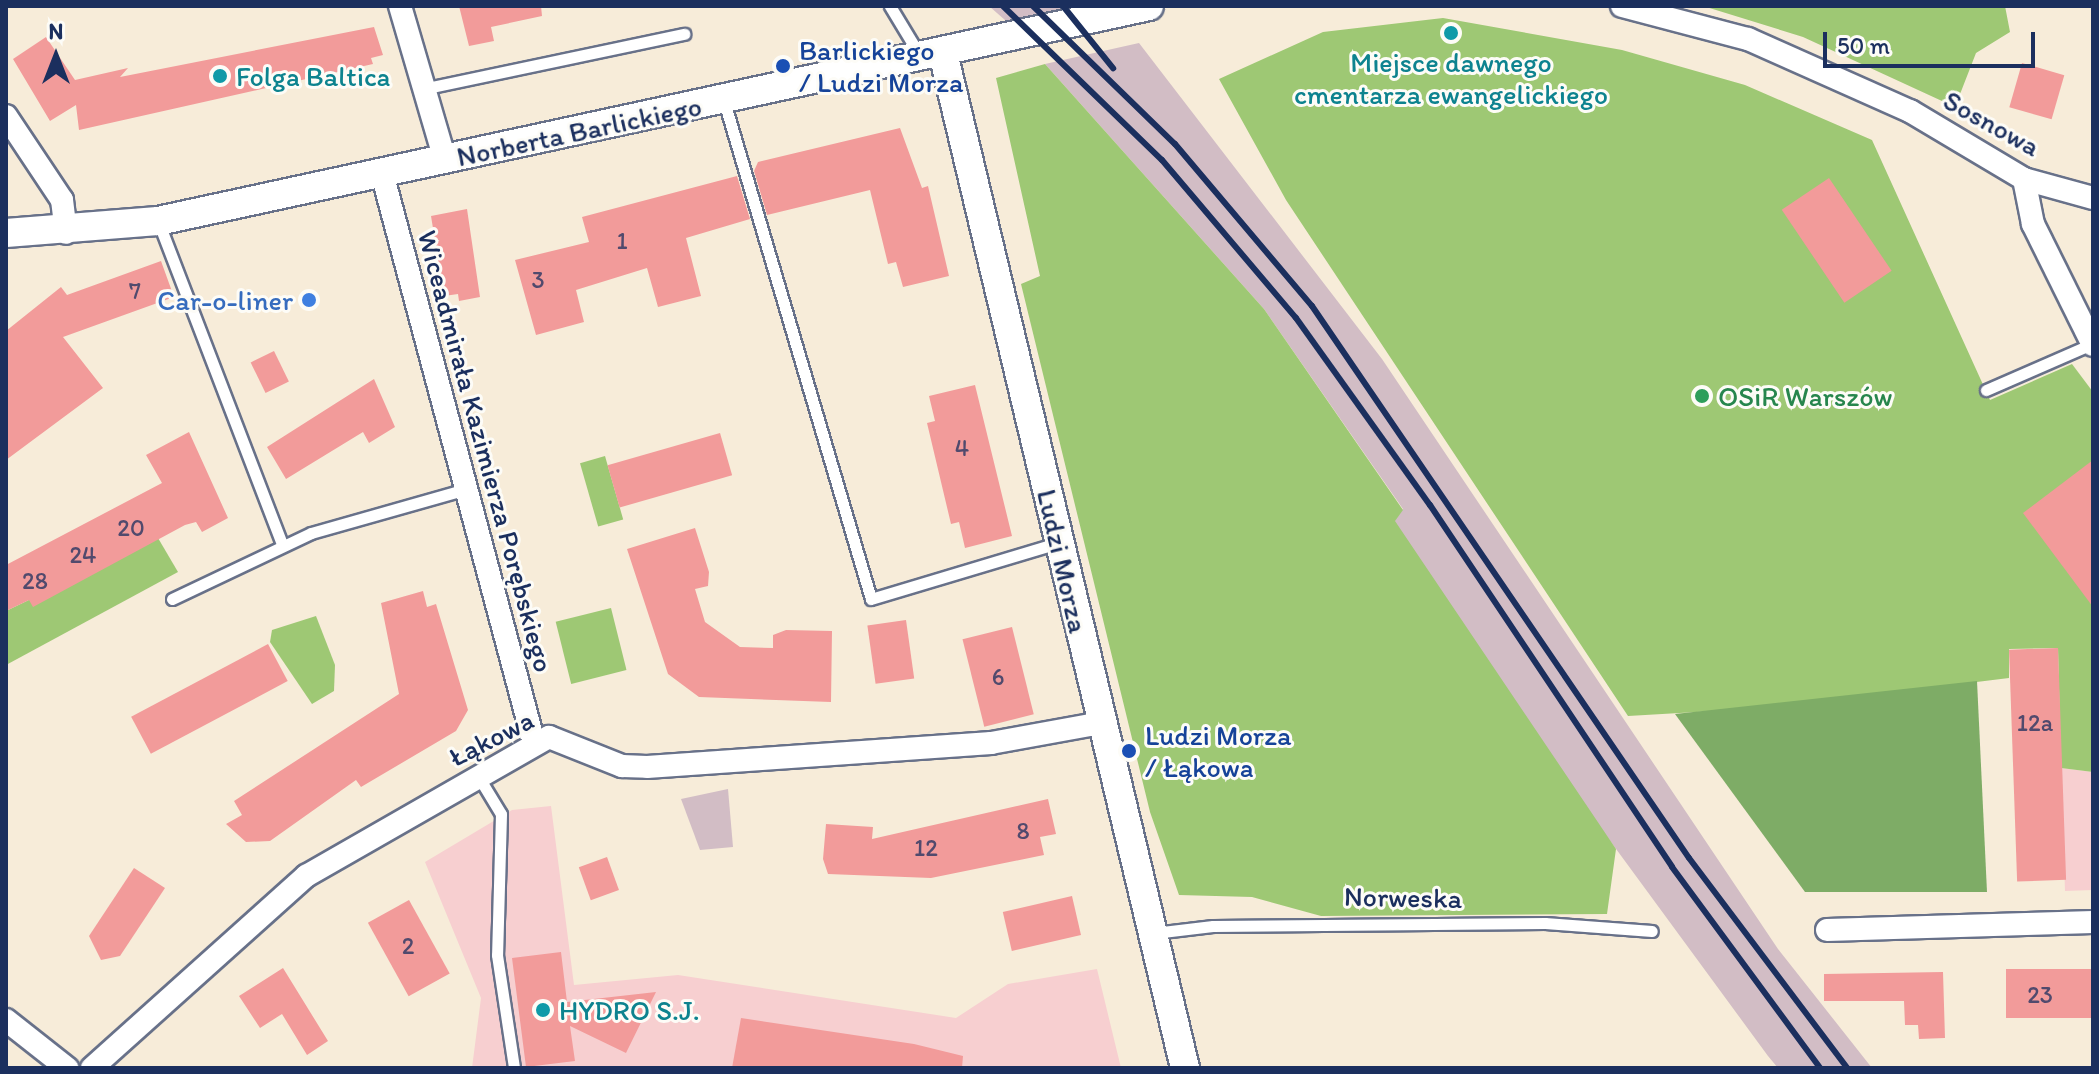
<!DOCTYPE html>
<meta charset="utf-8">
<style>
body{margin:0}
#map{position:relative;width:2099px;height:1074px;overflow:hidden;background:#f7ecd9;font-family:Itim,sans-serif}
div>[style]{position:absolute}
.built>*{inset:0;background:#f7cfd0}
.industrial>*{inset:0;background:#d2bdc5}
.green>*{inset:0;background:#9ec874;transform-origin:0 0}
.forest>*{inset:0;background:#7eac66}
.building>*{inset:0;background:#f29b9a;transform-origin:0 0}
.roads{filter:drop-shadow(2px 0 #687189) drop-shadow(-2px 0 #687189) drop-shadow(0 2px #687189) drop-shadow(0 -2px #687189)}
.service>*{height:11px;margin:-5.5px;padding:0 5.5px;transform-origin:5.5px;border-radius:5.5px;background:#fff}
.minor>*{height:22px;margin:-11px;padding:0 11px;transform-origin:11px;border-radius:11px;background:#fff}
.tertiary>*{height:28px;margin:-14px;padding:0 14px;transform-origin:14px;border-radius:14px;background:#fff}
.rail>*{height:6px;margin:-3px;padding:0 3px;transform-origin:3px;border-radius:3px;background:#1b2f5e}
.dots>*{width:22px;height:22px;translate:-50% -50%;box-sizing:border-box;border:4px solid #fdfcf7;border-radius:50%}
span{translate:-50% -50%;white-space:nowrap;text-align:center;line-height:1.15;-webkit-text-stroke:6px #fdfcf7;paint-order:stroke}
.number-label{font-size:24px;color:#514a6d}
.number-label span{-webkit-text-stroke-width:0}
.transit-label{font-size:28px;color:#164399}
.left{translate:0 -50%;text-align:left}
.culture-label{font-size:28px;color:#0d838f}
.street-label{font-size:28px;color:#1b2f5e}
.shop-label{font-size:28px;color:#366cbe}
.right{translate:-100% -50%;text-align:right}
.leisure-label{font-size:28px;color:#27864d}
.frame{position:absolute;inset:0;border:8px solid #1b2f5e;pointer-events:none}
.north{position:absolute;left:16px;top:16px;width:80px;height:80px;-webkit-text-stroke:6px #fdfcf7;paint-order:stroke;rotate:0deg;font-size:22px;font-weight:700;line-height:32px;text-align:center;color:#1b2f5e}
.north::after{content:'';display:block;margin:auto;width:28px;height:36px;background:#1b2f5e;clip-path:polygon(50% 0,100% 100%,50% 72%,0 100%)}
.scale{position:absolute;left:1823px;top:32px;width:212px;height:36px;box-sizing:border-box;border:4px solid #1b2f5e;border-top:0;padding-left:10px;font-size:24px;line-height:28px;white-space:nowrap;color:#1b2f5e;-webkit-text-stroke:6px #fdfcf7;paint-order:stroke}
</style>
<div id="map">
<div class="built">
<div style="clip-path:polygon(2061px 768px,2093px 772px,2093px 890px,2065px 891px)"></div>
<div style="clip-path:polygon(551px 806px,574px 985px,678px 975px,956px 1018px,1008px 984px,1097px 969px,1121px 1068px,472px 1068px,481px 998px,425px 862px,512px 810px)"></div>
</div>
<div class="industrial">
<div style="clip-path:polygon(989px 6px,1106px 6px,1021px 34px)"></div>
<div style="clip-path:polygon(1139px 43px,1382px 359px,1778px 949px,1872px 1068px,1778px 1068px,1768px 1056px,1586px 808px,1394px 521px,1403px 509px,1264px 309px,1045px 64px)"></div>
<div style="clip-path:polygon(728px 789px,733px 847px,700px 850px,681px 799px)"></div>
</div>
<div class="green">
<div style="clip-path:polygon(1703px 6px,2005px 6px,2010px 32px,1976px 53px,1955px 107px,1803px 37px)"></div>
<div style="clip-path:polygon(1443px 18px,1622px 50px,1745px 85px,1872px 140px,1990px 400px,2072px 364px,2093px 392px,2093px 772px,2061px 768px,2058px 648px,2009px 649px,2009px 678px,1765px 708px,1628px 716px,1286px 200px,1219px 79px,1323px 32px)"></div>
<div style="clip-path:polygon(1045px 64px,1264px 309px,1403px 510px,1395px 521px,1616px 849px,1607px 914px,1321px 916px,1252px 897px,1179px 895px,1150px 812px,1021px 284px,1040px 276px,996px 78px)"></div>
<div style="left:605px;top:456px;width:66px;height:26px;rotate:74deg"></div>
<div style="clip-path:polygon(158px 538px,178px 572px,6px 665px,6px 611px)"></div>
<div style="left:611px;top:608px;width:64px;height:57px;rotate:76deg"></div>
<div style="clip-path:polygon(316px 616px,335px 665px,334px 691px,312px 704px,270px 642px,272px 630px)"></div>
</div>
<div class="forest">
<div style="clip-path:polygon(1977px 681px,1987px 892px,1805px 892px,1675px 714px)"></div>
</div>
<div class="building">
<div style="clip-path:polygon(459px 6px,541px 6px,542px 16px,491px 27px,494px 41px,469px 46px)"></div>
<div style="clip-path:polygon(374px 27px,383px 55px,371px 58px,373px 64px,79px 130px,76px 105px,50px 121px,13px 59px,46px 37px,75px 80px,128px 68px,120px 77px)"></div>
<div style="left:2022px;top:63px;width:44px;height:46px;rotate:16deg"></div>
<div style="clip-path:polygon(900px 128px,922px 188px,928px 186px,949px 276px,903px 287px,896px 262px,888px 264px,870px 190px,767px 215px,754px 171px,758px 162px)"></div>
<div style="clip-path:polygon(737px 176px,750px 219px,686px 238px,701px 296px,658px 307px,647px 268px,576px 290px,584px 322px,536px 335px,515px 260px,589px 242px,582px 217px)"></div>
<div style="left:1829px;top:178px;width:112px;height:57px;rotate:56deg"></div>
<div style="clip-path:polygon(467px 209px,480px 297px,459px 301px,458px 294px,444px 296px,431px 216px)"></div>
<div style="clip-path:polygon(161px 261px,174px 297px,63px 337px,103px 388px,6px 460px,6px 331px,61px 287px,67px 295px)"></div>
<div style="left:274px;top:351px;width:34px;height:26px;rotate:64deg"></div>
<div style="clip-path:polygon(374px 379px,395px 427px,369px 443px,363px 432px,286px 479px,267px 447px)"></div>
<div style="clip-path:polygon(975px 385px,1012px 536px,965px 548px,959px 522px,951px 524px,927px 423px,935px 421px,929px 396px)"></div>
<div style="clip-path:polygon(189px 432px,228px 518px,202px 532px,196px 522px,185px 525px,33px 607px,29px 600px,6px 611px,6px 565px,162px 483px,146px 455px)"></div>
<div style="left:720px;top:433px;width:44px;height:117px;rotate:74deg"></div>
<div style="clip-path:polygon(2093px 460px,2093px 607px,2023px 513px)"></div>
<div style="clip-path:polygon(695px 528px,709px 572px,708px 586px,695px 589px,705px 622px,740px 647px,773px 648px,773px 635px,786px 630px,832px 631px,831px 702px,699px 697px,668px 674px,627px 549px)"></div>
<div style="clip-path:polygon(423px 591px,427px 607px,436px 604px,468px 710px,456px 731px,361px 787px,356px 780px,270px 841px,246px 842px,226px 824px,242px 815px,234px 801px,399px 694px,381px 603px)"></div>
<div style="left:906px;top:620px;width:59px;height:39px;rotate:82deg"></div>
<div style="left:1012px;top:627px;width:90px;height:51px;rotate:76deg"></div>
<div style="left:268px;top:644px;width:42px;height:155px;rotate:62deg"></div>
<div style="left:2058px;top:648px;width:232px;height:49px;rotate:88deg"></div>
<div style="clip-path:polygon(1048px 799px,1056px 834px,1040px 837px,1044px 855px,931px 878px,828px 874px,823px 859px,826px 824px,873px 827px,872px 839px)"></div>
<div style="left:607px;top:857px;width:35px;height:30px;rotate:70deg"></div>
<div style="clip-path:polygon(134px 868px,165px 888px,120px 956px,101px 960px,89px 936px)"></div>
<div style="left:1072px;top:896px;width:40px;height:71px;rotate:77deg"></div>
<div style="left:409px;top:900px;width:84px;height:47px;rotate:61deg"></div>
<div style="clip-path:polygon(561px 952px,567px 1002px,656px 992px,626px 1053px,570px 1026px,575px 1061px,526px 1067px,512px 958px)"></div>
<div style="clip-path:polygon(283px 968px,328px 1041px,307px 1055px,282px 1014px,260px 1028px,239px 996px)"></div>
<div style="left:2093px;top:969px;width:49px;height:87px;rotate:90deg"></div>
<div style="clip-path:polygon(1943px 972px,1945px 1038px,1919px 1039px,1918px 1025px,1905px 1025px,1904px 1001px,1824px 1001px,1824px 974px)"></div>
<div style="clip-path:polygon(741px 1018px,914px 1044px,963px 1056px,962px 1068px,732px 1068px)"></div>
</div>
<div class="roads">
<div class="service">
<div style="left:890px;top:6px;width:56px;rotate:58.9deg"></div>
<div style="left:427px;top:88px;width:263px;rotate:-11.9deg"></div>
<div style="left:724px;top:101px;width:519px;rotate:73.55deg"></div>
<div style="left:871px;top:599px;width:195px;rotate:-16.7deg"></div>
<div style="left:158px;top:221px;width:346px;rotate:69deg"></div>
<div style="left:1986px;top:390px;width:116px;rotate:-23.5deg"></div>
<div style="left:172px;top:599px;width:154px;rotate:-25.4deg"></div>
<div style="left:311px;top:533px;width:161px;rotate:-15.8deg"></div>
<div style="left:478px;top:776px;width:44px;rotate:58.8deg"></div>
<div style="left:501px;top:814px;width:141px;rotate:91.6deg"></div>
<div style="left:497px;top:955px;width:114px;rotate:81.4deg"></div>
<div style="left:1154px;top:933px;width:59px;rotate:-6.8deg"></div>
<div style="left:1213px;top:926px;width:332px;rotate:-0.5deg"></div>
<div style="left:1545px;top:923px;width:107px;rotate:4.3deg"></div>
</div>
<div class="minor">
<div style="left:400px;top:6px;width:160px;rotate:73.7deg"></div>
<div style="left:1622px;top:6px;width:130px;rotate:14.7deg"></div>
<div style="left:1748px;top:39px;width:177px;rotate:24deg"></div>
<div style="left:1910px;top:111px;width:133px;rotate:30.8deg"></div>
<div style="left:2024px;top:179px;width:72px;rotate:15.4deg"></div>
<div style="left:6px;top:116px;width:101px;rotate:56.3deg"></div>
<div style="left:62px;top:200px;width:33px;rotate:83deg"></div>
<div style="left:382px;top:173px;width:590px;rotate:75.07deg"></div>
<div style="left:2024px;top:179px;width:46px;rotate:78.7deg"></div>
<div style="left:2033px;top:224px;width:135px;rotate:63.6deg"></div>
<div style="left:1827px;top:930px;width:266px;rotate:-1.7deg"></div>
<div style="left:6px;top:1020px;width:78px;rotate:38.2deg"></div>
<div style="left:92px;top:1068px;width:288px;rotate:-41.9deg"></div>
<div style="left:306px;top:876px;width:280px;rotate:-29.8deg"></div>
<div style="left:549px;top:737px;width:79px;rotate:21.7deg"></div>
<div style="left:622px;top:766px;width:25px;rotate:2deg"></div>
<div style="left:647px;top:767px;width:345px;rotate:-4deg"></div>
<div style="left:991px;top:743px;width:112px;rotate:-10.3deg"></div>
</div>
<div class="tertiary">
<div style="left:943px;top:53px;width:1043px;rotate:76.59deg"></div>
<div style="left:6px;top:233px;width:152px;rotate:-4.5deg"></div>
<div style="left:158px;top:221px;width:1014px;rotate:-12.24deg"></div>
</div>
</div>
<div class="rail">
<div style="left:1003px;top:6px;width:221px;rotate:44.1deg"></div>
<div style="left:1162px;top:160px;width:207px;rotate:49.7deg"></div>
<div style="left:1296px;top:318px;width:230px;rotate:54.4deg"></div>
<div style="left:1430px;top:505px;width:435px;rotate:56.2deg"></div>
<div style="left:1672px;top:867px;width:250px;rotate:53.6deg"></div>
<div style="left:1033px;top:6px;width:198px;rotate:44.2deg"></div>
<div style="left:1175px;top:144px;width:212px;rotate:49.8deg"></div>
<div style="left:1312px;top:306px;width:668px;rotate:55.67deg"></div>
<div style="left:1689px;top:858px;width:263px;rotate:53deg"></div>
<div style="left:1063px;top:6px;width:80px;rotate:51.1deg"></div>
</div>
<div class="dots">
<div style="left:1451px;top:33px;background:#0f9aa8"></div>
<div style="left:783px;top:66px;background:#1a4fb4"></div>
<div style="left:220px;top:76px;background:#0f9aa8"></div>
<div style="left:309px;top:300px;background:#3f7fe0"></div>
<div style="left:1702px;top:396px;background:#2e9e5b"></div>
<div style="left:1129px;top:751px;background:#1a4fb4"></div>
<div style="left:543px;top:1010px;background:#0f9aa8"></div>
</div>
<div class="number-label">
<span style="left:622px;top:241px">1</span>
<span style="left:538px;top:280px">3</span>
<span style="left:135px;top:291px">7</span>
<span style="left:962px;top:448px">4</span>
<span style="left:131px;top:528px">20</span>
<span style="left:83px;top:555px">24</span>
<span style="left:35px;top:581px">28</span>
<span style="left:998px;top:677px">6</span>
<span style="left:2035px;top:723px">12a</span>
<span style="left:1023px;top:831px">8</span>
<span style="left:926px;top:848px">12</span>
<span style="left:408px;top:946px">2</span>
<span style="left:2040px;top:995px">23</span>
</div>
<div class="transit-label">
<span class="left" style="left:799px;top:66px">Barlickiego<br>/ Ludzi Morza</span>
<span class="left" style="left:1145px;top:751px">Ludzi Morza<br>/ Łąkowa</span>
</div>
<div class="culture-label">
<span style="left:1451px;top:78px">Miejsce dawnego<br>cmentarza ewangelickiego</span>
<span class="left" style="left:236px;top:76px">Folga Baltica</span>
<span class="left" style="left:559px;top:1010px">HYDRO S.J.</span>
</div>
<div class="street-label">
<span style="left:1992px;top:123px;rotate:29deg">Sosnowa</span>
<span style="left:579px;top:131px;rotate:-12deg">Norberta Barlickiego</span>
<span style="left:486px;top:451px;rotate:75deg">Wiceadmirała Kazimierza Porębskiego</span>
<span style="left:1063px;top:561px;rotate:77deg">Ludzi Morza</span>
<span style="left:491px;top:738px;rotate:-27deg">Łąkowa</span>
<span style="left:1403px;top:897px;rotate:1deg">Norweska</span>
</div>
<div class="shop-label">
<span class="right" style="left:293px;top:300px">Car-o-liner</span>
</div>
<div class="leisure-label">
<span class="left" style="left:1718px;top:396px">OSiR Warszów</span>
</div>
<div class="frame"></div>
<div class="north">N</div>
<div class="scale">50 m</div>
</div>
